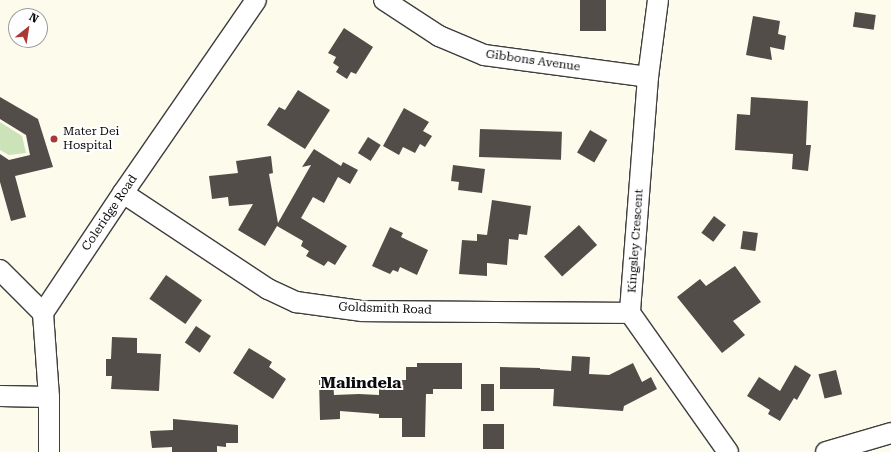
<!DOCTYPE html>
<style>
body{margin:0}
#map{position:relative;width:891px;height:452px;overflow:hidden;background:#fdfbec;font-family:"Roboto Serif",serif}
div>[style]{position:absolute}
.green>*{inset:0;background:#cce3ba}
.building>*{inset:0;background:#524d49;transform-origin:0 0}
.roads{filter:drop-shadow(1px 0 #3e3e3e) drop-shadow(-1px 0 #3e3e3e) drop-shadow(0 1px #3e3e3e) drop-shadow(0 -1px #3e3e3e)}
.minor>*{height:20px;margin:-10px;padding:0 10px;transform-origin:10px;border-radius:10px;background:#fff}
.dots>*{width:11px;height:11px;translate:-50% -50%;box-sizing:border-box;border:2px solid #fff;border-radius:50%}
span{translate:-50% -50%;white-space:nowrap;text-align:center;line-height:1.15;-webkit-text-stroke:4px #fff;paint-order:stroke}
.street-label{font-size:12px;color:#0b0b0b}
.poi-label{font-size:12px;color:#0b0b0b}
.left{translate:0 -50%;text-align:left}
.district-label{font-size:16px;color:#0b0b0b;font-weight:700}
.north{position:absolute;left:8px;top:8px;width:40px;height:40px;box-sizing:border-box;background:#fff;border:1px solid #9d9d9d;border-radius:50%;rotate:30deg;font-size:11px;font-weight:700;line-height:16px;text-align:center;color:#0b0b0b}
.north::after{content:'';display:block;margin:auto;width:14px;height:18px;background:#aa3834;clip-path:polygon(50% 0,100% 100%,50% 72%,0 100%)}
</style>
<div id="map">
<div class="green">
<div style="clip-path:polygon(0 122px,22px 136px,26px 153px,9px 155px,0 150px)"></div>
</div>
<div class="building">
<div style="left:580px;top:0;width:26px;height:31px"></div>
<div style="left:855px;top:12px;width:21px;height:15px;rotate:8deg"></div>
<div style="clip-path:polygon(753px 16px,780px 21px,778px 34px,786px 36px,784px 50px,770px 47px,772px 60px,746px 55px)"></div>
<div style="clip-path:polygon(344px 28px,373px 47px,356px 74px,351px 72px,347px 79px,336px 72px,339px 67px,333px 63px,336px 57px,328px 53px)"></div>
<div style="clip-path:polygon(298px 90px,330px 110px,305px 149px,267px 125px,279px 107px,285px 110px)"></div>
<div style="clip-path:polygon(0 97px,38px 119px,53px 167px,15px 176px,26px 217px,11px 221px,0 182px,0 154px,9px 160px,30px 155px,26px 135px,0 119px)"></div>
<div style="clip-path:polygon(751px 97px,808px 101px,806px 145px,811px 145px,808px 171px,792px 169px,793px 154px,735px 150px,737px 114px,750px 115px)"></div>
<div style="clip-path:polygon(404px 108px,429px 122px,423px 131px,432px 136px,425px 147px,420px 144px,415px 153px,403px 147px,399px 155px,383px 146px)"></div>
<div style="left:480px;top:129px;width:82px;height:28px;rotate:2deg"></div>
<div style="left:590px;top:130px;width:20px;height:26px;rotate:30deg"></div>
<div style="left:368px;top:137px;width:15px;height:19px;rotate:32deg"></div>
<div style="clip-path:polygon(314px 149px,341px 166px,343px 162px,358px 170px,350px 184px,338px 177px,324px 203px,313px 197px,301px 218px,347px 246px,335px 265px,328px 261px,324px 266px,306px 256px,309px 251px,301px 246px,303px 241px,277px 226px,265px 246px,238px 230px,253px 204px,229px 206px,228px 197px,212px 199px,209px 176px,238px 173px,236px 161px,271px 156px,273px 173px,269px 174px,278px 223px,311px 165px,302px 167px)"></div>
<div style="clip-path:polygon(453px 165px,485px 169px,482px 193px,458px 190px,459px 182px,451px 181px)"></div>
<div style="clip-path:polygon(492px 200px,531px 206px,527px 235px,519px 234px,518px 240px,509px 239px,507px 265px,487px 263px,487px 276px,459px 274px,462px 240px,477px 241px,477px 234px,487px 235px)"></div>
<div style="left:714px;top:216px;width:15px;height:21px;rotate:37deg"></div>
<div style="left:579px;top:225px;width:27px;height:47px;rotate:48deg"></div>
<div style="clip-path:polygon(390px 227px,403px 233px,401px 237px,428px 250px,417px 275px,400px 267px,398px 272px,393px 270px,390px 274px,372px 266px)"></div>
<div style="left:743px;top:231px;width:15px;height:18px;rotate:8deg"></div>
<div style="clip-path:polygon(735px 266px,761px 302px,733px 321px,745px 335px,722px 353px,677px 297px,700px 279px,706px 286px)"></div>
<div style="left:166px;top:275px;width:44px;height:29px;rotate:35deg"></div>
<div style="left:196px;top:326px;width:18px;height:20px;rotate:34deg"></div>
<div style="clip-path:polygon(112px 337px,137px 338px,137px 353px,161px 354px,159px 391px,111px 389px,112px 376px,106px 376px,106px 359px,111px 359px)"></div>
<div style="clip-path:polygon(249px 348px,272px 362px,269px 367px,286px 379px,273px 399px,233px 373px)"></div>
<div style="clip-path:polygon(572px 356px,590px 357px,589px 374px,609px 375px,633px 363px,642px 382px,651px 377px,657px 389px,624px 406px,623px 411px,553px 406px,554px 389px,500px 389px,500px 367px,540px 368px,540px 369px,571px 371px)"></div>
<div style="clip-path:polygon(417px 363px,462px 363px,462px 389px,433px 389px,433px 394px,426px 394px,425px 437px,402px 437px,402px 418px,379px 418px,379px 414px,340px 411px,340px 419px,320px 420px,319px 380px,333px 380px,334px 395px,359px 394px,379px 395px,379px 380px,406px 380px,406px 367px,417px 367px)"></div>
<div style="clip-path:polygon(795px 365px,811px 375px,797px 400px,794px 398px,780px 421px,768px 414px,770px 410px,747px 396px,759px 377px,780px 391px)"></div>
<div style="left:836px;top:370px;width:25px;height:18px;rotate:76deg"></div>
<div style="left:494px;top:384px;width:27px;height:13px;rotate:90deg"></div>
<div style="clip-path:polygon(173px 419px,238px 425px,238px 443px,226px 443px,226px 447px,217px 446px,217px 452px,172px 452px,172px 447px,152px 448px,150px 431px,173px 430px)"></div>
<div style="left:483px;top:424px;width:21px;height:25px"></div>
</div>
<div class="roads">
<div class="minor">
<div style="left:384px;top:0;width:66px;rotate:33.2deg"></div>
<div style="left:439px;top:36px;width:49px;rotate:22.9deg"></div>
<div style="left:484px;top:55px;width:165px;rotate:7.6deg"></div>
<div style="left:658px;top:0;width:78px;rotate:97.4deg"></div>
<div style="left:648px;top:77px;width:237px;rotate:94.4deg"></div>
<div style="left:630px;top:313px;width:170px;rotate:54.8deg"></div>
<div style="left:123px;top:193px;width:174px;rotate:33.5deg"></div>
<div style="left:268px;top:289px;width:31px;rotate:25deg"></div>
<div style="left:296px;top:302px;width:67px;rotate:7.8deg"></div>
<div style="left:362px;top:311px;width:268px;rotate:0.4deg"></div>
<div style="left:0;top:270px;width:61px;rotate:45deg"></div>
<div style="left:0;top:396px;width:49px;rotate:1.2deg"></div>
<div style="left:49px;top:452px;width:55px;rotate:-90deg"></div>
<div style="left:49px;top:397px;width:84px;rotate:-94.1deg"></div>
<div style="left:43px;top:313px;width:144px;rotate:-56.3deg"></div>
<div style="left:123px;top:193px;width:234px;rotate:-55.4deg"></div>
<div style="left:826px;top:452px;width:68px;rotate:-16.3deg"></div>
</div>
</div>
<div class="dots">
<div style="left:54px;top:139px;background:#aa3834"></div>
</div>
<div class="street-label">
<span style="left:533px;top:61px;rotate:8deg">Gibbons Avenue</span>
<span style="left:110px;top:213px;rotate:-56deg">Coleridge Road</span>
<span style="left:636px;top:241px;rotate:-86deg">Kingsley Crescent</span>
<span style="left:385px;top:309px;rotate:2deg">Goldsmith Road</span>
</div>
<div class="poi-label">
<span class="left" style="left:63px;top:139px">Mater Dei<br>Hospital</span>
</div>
<div class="district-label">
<span style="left:361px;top:383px">Malindela</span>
</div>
<div class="north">N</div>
</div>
